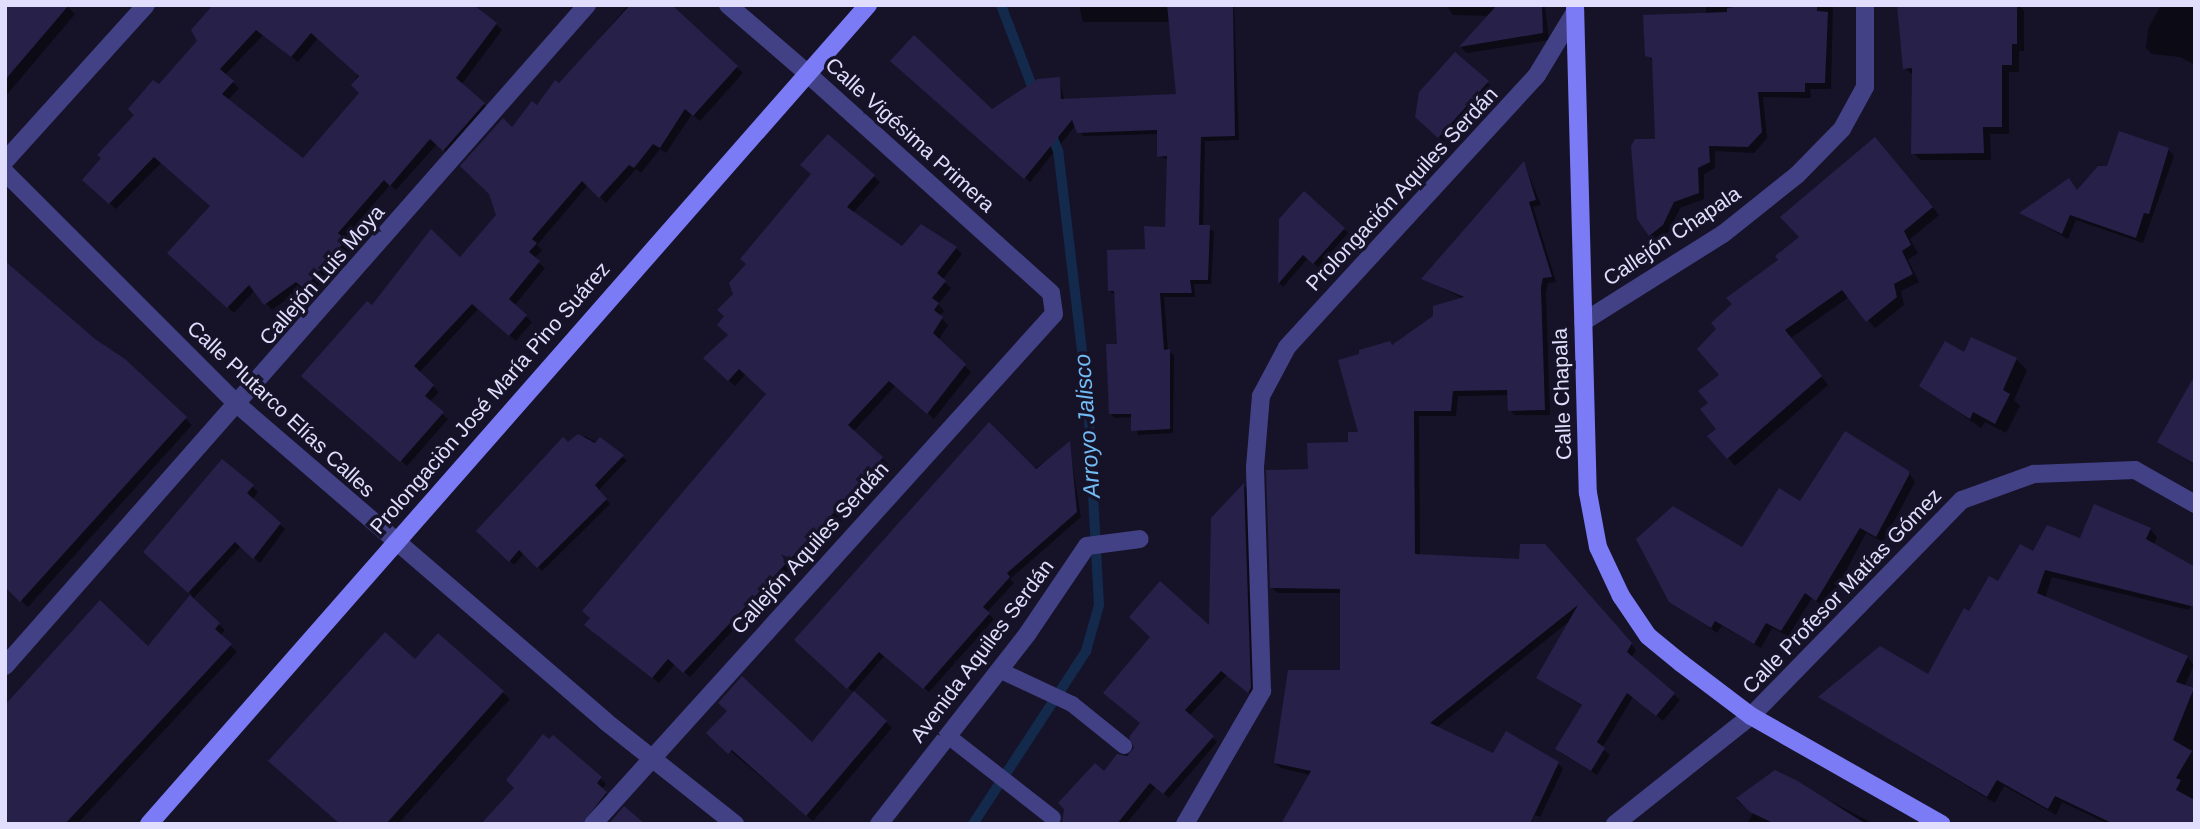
<!DOCTYPE html>
<meta charset="utf-8">
<style>
body{margin:0}
#map{position:relative;width:2200px;height:829px;overflow:hidden;background:#161329;font-family:Arial,sans-serif}
div>[style]{position:absolute}
.shadow>*{inset:0;background:#0007}
.stream>*{height:10px;margin:-5px;padding:0 5px;transform-origin:5px;border-radius:5px;background:#132a4d}
.building>*{inset:0;background:#272049}
.service>*{height:16px;margin:-8px;padding:0 8px;transform-origin:8px;border-radius:8px;background:#424185}
.minor>*{height:18px;margin:-9px;padding:0 9px;transform-origin:9px;border-radius:9px;background:#424185}
.tertiary>*{height:18px;margin:-9px;padding:0 9px;transform-origin:9px;border-radius:9px;background:#424185}
.secondary>*{height:18px;margin:-9px;padding:0 9px;transform-origin:9px;border-radius:9px;background:#7b7bf6}
span{translate:-50% -50%;white-space:nowrap;text-align:center;line-height:1.15;-webkit-text-stroke:7px #161329;paint-order:stroke}
.street-label{font-size:21px;color:#e0ddfd}
.water-label{font-size:23px;color:#72bbf5;font-style:italic}
.frame{position:absolute;inset:0;border:7px solid #e0ddfd;pointer-events:none}
</style>
<div id="map">
<div class="shadow">
<div style="clip-path:polygon(5px 5px,66px 5px,75px 14px,5px 97px)"></div>
<div style="clip-path:polygon(evenodd,215px 5px,475px 5px,502px 30px,462px 84px,490px 110px,450px 156px,437px 144px,396px 190px,390px 185px,343px 240px,351px 247px,311px 294px,303px 287px,272px 310px,255px 290px,234px 313px,170px 253px,212px 207px,162px 162px,116px 209px,90px 186px,159px 87px,199px 41px,215px 5px,263px 35px,298px 62px,318px 38px,358px 74px,353px 85px,361px 93px,303px 160px,227px 101px,239px 88px,225px 75px,263px 35px)"></div>
<div style="clip-path:polygon(628px 5px,666px 5px,743px 73px,700px 121px,692px 114px,666px 153px,660px 149px,641px 173px,636px 169px,606px 203px,588px 185px,537px 245px,542px 250px,534px 259px,545px 268px,514px 306px,532px 322px,516px 341px,478px 309px,419px 373px,439px 392px,429px 402px,448px 419px,407px 466px,309px 382px,372px 307px,460px 259px,498px 215px,512px 129px,559px 86px)"></div>
<div style="clip-path:polygon(1079px 5px,1234px 5px,1239px 140px,1205px 141px,1203px 227px,1214px 231px,1211px 284px,1194px 284px,1195px 297px,1164px 297px,1168px 351px,1174px 355px,1173px 433px,1138px 435px,1133px 417px,1115px 418px,1110px 413px,1119px 346px,1116px 295px,1109px 291px,1166px 228px,1169px 160px,1158px 156px,1158px 134px,1083px 136px,1076px 125px,1030px 182px,897px 65px,991px 111px,1059px 78px,1064px 100px,1178px 95px,1170px 22px,1083px 22px)"></div>
<div style="clip-path:polygon(1446px 5px,1545px 5px,1549px 40px,1467px 53px,1461px 47px,1489px 16px,1453px 15px)"></div>
<div style="clip-path:polygon(1706px 5px,1833px 5px,1831px 89px,1810px 89px,1811px 98px,1763px 97px,1767px 138px,1754px 153px,1715px 151px,1715px 168px,1704px 174px,1704px 199px,1680px 208px,1669px 231px,1657px 241px,1650px 235px,1656px 140px,1654px 62px,1647px 55px,1706px 14px)"></div>
<div style="clip-path:polygon(1900px 5px,2019px 5px,2024px 11px,2024px 51px,2019px 51px,2019px 72px,2009px 72px,2009px 134px,1990px 134px,1991px 160px,1921px 160px,1913px 153px,1913px 75px,1905px 68px,1905px 47px,1900px 42px)"></div>
<div style="clip-path:polygon(2161px 5px,2195px 5px,2195px 65px,2180px 57px,2152px 54px,2146px 48px,2148px 29px)"></div>
<div style="clip-path:polygon(1455px 54px,1492px 87px,1444px 141px,1417px 116px)"></div>
<div style="clip-path:polygon(1882px 147px,1939px 215px,1910px 239px,1918px 253px,1908px 260px,1919px 282px,1901px 291px,1904px 305px,1875px 328px,1849px 297px,1791px 338px,1828px 385px,1735px 466px,1728px 458px,1710px 403px,1721px 375px,1699px 349px)"></div>
<div style="clip-path:polygon(2168px 149px,2174px 156px,2143px 243px,2076px 220px,2068px 239px,2021px 213px,2069px 180px,2078px 192px)"></div>
<div style="clip-path:polygon(1524px 163px,1541px 205px,1533px 207px,1556px 282px,1548px 283px,1546px 293px,1550px 415px,1515px 415px,1510px 410px,1509px 395px,1458px 396px,1456px 416px,1419px 416px,1420px 556px,1521px 560px,1551px 552px,1636px 650px,1631px 658px,1680px 700px,1663px 721px,1633px 697px,1602px 748px,1610px 755px,1597px 775px,1562px 754px,1557px 749px,1583px 707px,1538px 677px,1571px 620px,1436px 728px,1493px 756px,1558px 763px,1563px 769px,1540px 817px,1535px 815px,1531px 824px,1514px 824px,1281px 768px,1275px 763px,1341px 672px,1341px 593px,1278px 593px,1272px 588px,1309px 471px,1360px 433px,1390px 343px,1393px 346px,1464px 299px,1423px 279px)"></div>
<div style="clip-path:polygon(873px 176px,880px 182px,853px 213px,902px 248px,956px 248px,962px 254px,942px 280px,951px 288px,938px 304px,944px 311px,939px 316px,948px 325px,938px 341px,971px 372px,934px 419px,896px 385px,853px 432px,888px 464px,840px 522px,836px 518px,690px 677px,675px 664px,659px 683px,593px 631px,768px 394px,746px 374px,735px 386px,711px 364px,731px 336px)"></div>
<div style="clip-path:polygon(1304px 193px,1348px 233px,1318px 267px,1308px 258px,1283px 287px,1279px 283px,1281px 220px)"></div>
<div style="clip-path:polygon(94px 341px,124px 360px,192px 425px,28px 607px,5px 585px)"></div>
<div style="clip-path:polygon(1965px 354px,2016px 359px,2027px 370px,2014px 400px,2020px 406px,2006px 433px,1985px 422px,1981px 428px,1921px 385px)"></div>
<div style="clip-path:polygon(2195px 388px,2195px 465px,2159px 442px)"></div>
<div style="clip-path:polygon(585px 436px,627px 460px,598px 491px,610px 504px,542px 571px,524px 553px,514px 565px,478px 531px,568px 444px)"></div>
<div style="clip-path:polygon(1069px 444px,1081px 517px,1010px 579px,1014px 583px,987px 612px,994px 619px,929px 692px,885px 655px,853px 692px,796px 640px)"></div>
<div style="clip-path:polygon(223px 462px,258px 492px,252px 500px,285px 529px,260px 563px,241px 546px,192px 600px,225px 630px,220px 636px,237px 652px,77px 824px,5px 824px,192px 595px,146px 552px)"></div>
<div style="clip-path:polygon(1908px 472px,1915px 482px,1883px 542px,1866px 533px,1838px 586px,1823px 606px,1812px 598px,1788px 636px,1772px 628px,1761px 648px,1722px 626px,1717px 633px,1670px 601px,1801px 503px)"></div>
<div style="clip-path:polygon(1244px 486px,1249px 490px,1254px 696px,1227px 675px,1189px 716px,1217px 742px,1169px 798px,1156px 787px,1126px 824px,1063px 824px,1118px 755px,1135px 754px,1131px 737px,1211px 629px,1212px 518px)"></div>
<div style="clip-path:polygon(2150px 529px,2157px 537px,2153px 546px,2195px 599px,2189px 610px,2052px 577px,2045px 598px,2187px 657px,2194px 665px,2184px 687px,2195px 690px,2195px 824px,2108px 824px,2062px 802px,2056px 815px,2004px 786px,1995px 803px,1821px 698px,1929px 676px,1969px 613px,2034px 554px,2081px 540px)"></div>
<div style="clip-path:polygon(438px 636px,510px 699px,398px 824px,341px 824px)"></div>
<div style="clip-path:polygon(729px 712px,812px 745px,886px 722px,892px 728px,813px 821px,709px 733px)"></div>
<div style="clip-path:polygon(544px 736px,600px 778px,606px 784px,602px 789px,612px 799px,589px 824px,485px 824px,517px 788px,508px 780px)"></div>
<div style="clip-path:polygon(1775px 772px,1874px 824px,1747px 824px,1753px 813px,1736px 800px)"></div>
</div>
<div class="stream">
<div style="left:1001px;top:5px;width:95px;rotate:69.1deg"></div>
<div style="left:973px;top:824px;width:207px;rotate:-56.8deg"></div>
<div style="left:1086px;top:651px;width:48px;rotate:-74.2deg"></div>
<div style="left:1099px;top:605px;width:204px;rotate:-93.1deg"></div>
<div style="left:1088px;top:401px;width:252px;rotate:-96.8deg"></div>
<div style="left:1058px;top:151px;width:25px;rotate:-111deg"></div>
</div>
<div class="building">
<div style="clip-path:polygon(5px 5px,69px 5px,5px 80px)"></div>
<div style="clip-path:polygon(evenodd,213px 5px,474px 5px,497px 23px,456px 78px,485px 103px,443px 151px,430px 139px,390px 186px,384px 180px,338px 233px,346px 240px,304px 289px,296px 282px,264px 305px,249px 285px,227px 308px,167px 253px,210px 206px,154px 157px,109px 204px,82px 180px,101px 158px,97px 155px,134px 115px,128px 109px,153px 80px,159px 84px,197px 41px,191px 30px,213px 5px,256px 30px,291px 57px,311px 33px,359px 76px,351px 85px,359px 93px,303px 158px,222px 94px,234px 81px,220px 69px,256px 30px)"></div>
<div style="clip-path:polygon(630px 5px,672px 5px,738px 66px,693px 116px,685px 109px,660px 148px,653px 144px,634px 168px,629px 165px,599px 198px,582px 181px,532px 239px,537px 243px,529px 252px,540px 261px,509px 299px,527px 315px,509px 336px,472px 304px,414px 366px,434px 385px,425px 396px,444px 412px,400px 462px,301px 376px,367px 301px,372px 305px,431px 229px,460px 257px,496px 215px,489px 194px,460px 166px,503px 118px,512px 127px,532px 101px,537px 105px,555px 80px,559px 83px)"></div>
<div style="clip-path:polygon(1167px 5px,1233px 5px,1235px 136px,1201px 137px,1199px 225px,1210px 225px,1208px 280px,1190px 280px,1192px 293px,1160px 293px,1164px 350px,1170px 349px,1170px 429px,1131px 431px,1131px 414px,1109px 414px,1106px 344px,1117px 344px,1114px 291px,1108px 291px,1107px 250px,1145px 249px,1144px 226px,1165px 227px,1167px 156px,1157px 157px,1157px 130px,1077px 133px,1072px 120px,1024px 179px,890px 61px,914px 35px,992px 109px,1038px 79px,1060px 77px,1061px 99px,1176px 94px)"></div>
<div style="clip-path:polygon(1497px 5px,1542px 5px,1543px 33px,1459px 47px)"></div>
<div style="clip-path:polygon(1746px 5px,1817px 5px,1817px 11px,1828px 12px,1825px 83px,1805px 83px,1805px 92px,1758px 92px,1762px 132px,1748px 147px,1709px 146px,1710px 162px,1698px 168px,1699px 193px,1674px 202px,1663px 225px,1649px 236px,1637px 219px,1631px 146px,1635px 139px,1655px 139px,1652px 58px,1645px 56px,1643px 15px,1727px 12px,1727px 8px)"></div>
<div style="clip-path:polygon(1897px 5px,2017px 5px,2017px 44px,2012px 44px,2012px 65px,2002px 65px,2002px 127px,1983px 127px,1984px 153px,1911px 154px,1912px 68px,1903px 69px)"></div>
<div style="clip-path:polygon(1455px 52px,1489px 81px,1438px 138px,1415px 117px,1419px 92px)"></div>
<div style="clip-path:polygon(2119px 131px,2169px 148px,2149px 214px,2144px 213px,2136px 238px,2070px 215px,2062px 234px,2019px 213px,2069px 178px,2077px 190px,2098px 166px,2107px 166px)"></div>
<div style="clip-path:polygon(828px 134px,875px 175px,847px 207px,902px 246px,921px 224px,957px 247px,937px 273px,946px 281px,932px 298px,939px 303px,934px 310px,943px 317px,933px 333px,966px 364px,927px 414px,889px 381px,848px 425px,883px 457px,874px 470px,683px 673px,668px 659px,652px 678px,584px 625px,590px 618px,582px 611px,766px 394px,739px 369px,728px 381px,703px 358px,728px 335px,717px 325px,724px 316px,717px 310px,733px 294px,729px 283px,746px 264px,740px 259px,811px 174px,800px 165px)"></div>
<div style="clip-path:polygon(1875px 137px,1933px 207px,1904px 231px,1911px 245px,1902px 251px,1913px 274px,1894px 284px,1897px 297px,1866px 322px,1842px 290px,1785px 330px,1822px 376px,1727px 459px,1707px 436px,1716px 429px,1700px 409px,1708px 403px,1698px 391px,1719px 375px,1697px 349px,1716px 329px,1711px 323px,1732px 304px,1726px 298px,1778px 260px,1775px 256px,1799px 237px,1780px 217px)"></div>
<div style="clip-path:polygon(1524px 161px,1536px 200px,1529px 202px,1552px 277px,1543px 278px,1541px 287px,1545px 410px,1508px 411px,1507px 390px,1453px 391px,1451px 411px,1414px 411px,1415px 554px,1519px 559px,1520px 544px,1545px 544px,1632px 643px,1627px 652px,1675px 693px,1656px 716px,1627px 693px,1597px 742px,1605px 748px,1591px 771px,1555px 749px,1582px 705px,1536px 678px,1578px 605px,1430px 723px,1493px 753px,1506px 731px,1559px 762px,1530px 824px,1281px 824px,1311px 771px,1274px 763px,1288px 670px,1340px 670px,1340px 589px,1270px 588px,1266px 470px,1308px 469px,1307px 443px,1348px 442px,1348px 432px,1358px 432px,1338px 360px,1359px 354px,1359px 350px,1390px 341px,1392px 345px,1433px 316px,1433px 306px,1464px 297px,1421px 279px)"></div>
<div style="clip-path:polygon(1304px 191px,1345px 228px,1313px 264px,1303px 255px,1278px 284px,1279px 219px)"></div>
<div style="clip-path:polygon(5px 261px,95px 339px,125px 359px,187px 417px,20px 602px,5px 587px)"></div>
<div style="clip-path:polygon(1971px 337px,2017px 358px,2003px 390px,2010px 394px,1995px 424px,1973px 412px,1970px 419px,1919px 386px,1945px 341px,1964px 352px)"></div>
<div style="clip-path:polygon(2195px 375px,2195px 464px,2157px 442px)"></div>
<div style="clip-path:polygon(989px 422px,1036px 469px,1070px 441px,1077px 512px,1007px 573px,1010px 577px,983px 607px,990px 613px,923px 689px,879px 652px,847px 689px,794px 640px)"></div>
<div style="clip-path:polygon(1845px 431px,1909px 471px,1909px 475px,1876px 537px,1860px 528px,1816px 601px,1805px 593px,1781px 631px,1766px 623px,1754px 644px,1715px 621px,1711px 628px,1669px 602px,1636px 539px,1673px 506px,1742px 547px,1779px 488px,1800px 501px)"></div>
<div style="clip-path:polygon(578px 434px,595px 443px,600px 437px,624px 455px,595px 485px,607px 499px,537px 568px,519px 550px,509px 562px,476px 531px,563px 437px,568px 442px)"></div>
<div style="clip-path:polygon(222px 459px,254px 485px,247px 493px,281px 523px,253px 559px,235px 542px,188px 593px,143px 552px)"></div>
<div style="clip-path:polygon(1244px 483px,1251px 688px,1248px 693px,1221px 671px,1185px 710px,1214px 736px,1163px 794px,1150px 783px,1117px 824px,1062px 824px,1064px 809px,1058px 803px,1095px 763px,1104px 771px,1117px 754px,1127px 756px,1134px 748px,1129px 737px,1140px 723px,1103px 693px,1150px 637px,1129px 617px,1160px 581px,1209px 625px,1211px 518px)"></div>
<div style="clip-path:polygon(2094px 504px,2151px 528px,2146px 539px,2195px 567px,2195px 607px,2045px 570px,2037px 593px,2188px 656px,2176px 682px,2194px 688px,2173px 740px,2192px 751px,2176px 778px,2181px 780px,2176px 790px,2195px 800px,2195px 824px,2114px 824px,2055px 796px,2048px 809px,1997px 780px,1987px 797px,1818px 697px,1880px 646px,1928px 674px,1964px 608px,1969px 611px,1989px 576px,1998px 581px,2020px 544px,2033px 551px,2047px 525px,2080px 538px)"></div>
<div style="clip-path:polygon(190px 595px,220px 623px,215px 629px,232px 644px,65px 824px,5px 824px,5px 705px,100px 600px,148px 646px)"></div>
<div style="clip-path:polygon(385px 632px,415px 659px,438px 633px,504px 691px,386px 824px,340px 824px,268px 761px)"></div>
<div style="clip-path:polygon(742px 676px,812px 742px,854px 691px,887px 721px,806px 816px,732px 750px,728px 754px,706px 733px,727px 711px,718px 703px)"></div>
<div style="clip-path:polygon(543px 734px,549px 739px,553px 735px,602px 777px,597px 783px,607px 792px,582px 824px,481px 824px,514px 788px,506px 780px)"></div>
<div style="clip-path:polygon(1775px 770px,1796px 780px,1866px 824px,1775px 824px,1750px 812px,1736px 798px)"></div>
<div style="clip-path:polygon(624px 806px,645px 824px,609px 824px)"></div>
</div>
<div class="service">
<div style="left:999px;top:670px;width:81px;rotate:25deg"></div>
<div style="left:1072px;top:704px;width:67px;rotate:38.9deg"></div>
<div style="left:948px;top:736px;width:133px;rotate:38deg"></div>
</div>
<div class="minor">
<div style="left:5px;top:161px;width:210px;rotate:-47.9deg"></div>
<div style="left:5px;top:172px;width:330px;rotate:45deg"></div>
<div style="left:238px;top:405px;width:484px;rotate:40.7deg"></div>
<div style="left:605px;top:721px;width:166px;rotate:38.4deg"></div>
<div style="left:1583px;top:322px;width:165px;rotate:-32.2deg"></div>
<div style="left:1723px;top:234px;width:95px;rotate:-38.6deg"></div>
<div style="left:1797px;top:175px;width:64px;rotate:-45.6deg"></div>
<div style="left:1842px;top:129px;width:48px;rotate:-61.3deg"></div>
<div style="left:1865px;top:87px;width:82px;rotate:-90deg"></div>
<div style="left:5px;top:666px;width:881px;rotate:-48.64deg"></div>
<div style="left:593px;top:824px;width:687px;rotate:-47.89deg"></div>
<div style="left:1054px;top:314px;width:21px;rotate:-98deg"></div>
<div style="left:1051px;top:293px;width:329px;rotate:-138deg"></div>
<div style="left:879px;top:824px;width:242px;rotate:-52deg"></div>
<div style="left:1028px;top:633px;width:105px;rotate:-55.9deg"></div>
<div style="left:1087px;top:546px;width:53px;rotate:-7.5deg"></div>
<div style="left:1185px;top:824px;width:154px;rotate:-59.9deg"></div>
<div style="left:1262px;top:691px;width:224px;rotate:-91.8deg"></div>
<div style="left:1255px;top:467px;width:71px;rotate:-85.2deg"></div>
<div style="left:1261px;top:396px;width:55px;rotate:-62deg"></div>
<div style="left:1287px;top:347px;width:369px;rotate:-47.4deg"></div>
<div style="left:1537px;top:75px;width:74px;rotate:-58.9deg"></div>
<div style="left:1615px;top:824px;width:174px;rotate:-38.5deg"></div>
<div style="left:1751px;top:716px;width:302px;rotate:-45.7deg"></div>
<div style="left:1962px;top:500px;width:77px;rotate:-19.9deg"></div>
<div style="left:2034px;top:474px;width:101px;rotate:-2.3deg"></div>
<div style="left:2135px;top:470px;width:69px;rotate:29.5deg"></div>
</div>
<div class="tertiary">
<div style="left:728px;top:5px;width:104px;rotate:40.7deg"></div>
</div>
<div class="secondary">
<div style="left:1575px;top:5px;width:488px;rotate:88.5deg"></div>
<div style="left:1588px;top:493px;width:55px;rotate:79.5deg"></div>
<div style="left:1598px;top:547px;width:54px;rotate:64.9deg"></div>
<div style="left:1621px;top:596px;width:48px;rotate:56deg"></div>
<div style="left:1648px;top:636px;width:43px;rotate:39.3deg"></div>
<div style="left:1681px;top:663px;width:88px;rotate:37.1deg"></div>
<div style="left:1751px;top:716px;width:219px;rotate:29.6deg"></div>
<div style="left:149px;top:824px;width:1090px;rotate:-48.72deg"></div>
</div>
<div class="street-label">
<span style="left:910px;top:135px;rotate:42deg">Calle Vigésima Primera</span>
<span style="left:1402px;top:189px;rotate:-47deg">Prolongación Aquiles Serdán</span>
<span style="left:1672px;top:236px;rotate:-34deg">Callejón Chapala</span>
<span style="left:322px;top:275px;rotate:-49deg">Callejón Luis Moya</span>
<span style="left:1562px;top:394px;rotate:-92deg">Calle Chapala</span>
<span style="left:490px;top:398px;rotate:-49deg">Prolongaciòn José María Pino Suárez</span>
<span style="left:281px;top:409px;rotate:43deg">Calle Plutarco Elías Calles</span>
<span style="left:810px;top:548px;rotate:-48deg">Callejón Aquiles Serdán</span>
<span style="left:1842px;top:591px;rotate:-46deg">Calle Profesor Matías Gómez</span>
<span style="left:982px;top:651px;rotate:-53deg">Avenida Aquiles Serdán</span>
</div>
<div class="water-label">
<span style="left:1087px;top:426px;rotate:-94deg">Arroyo Jalisco</span>
</div>
<div class="frame"></div>
</div>
